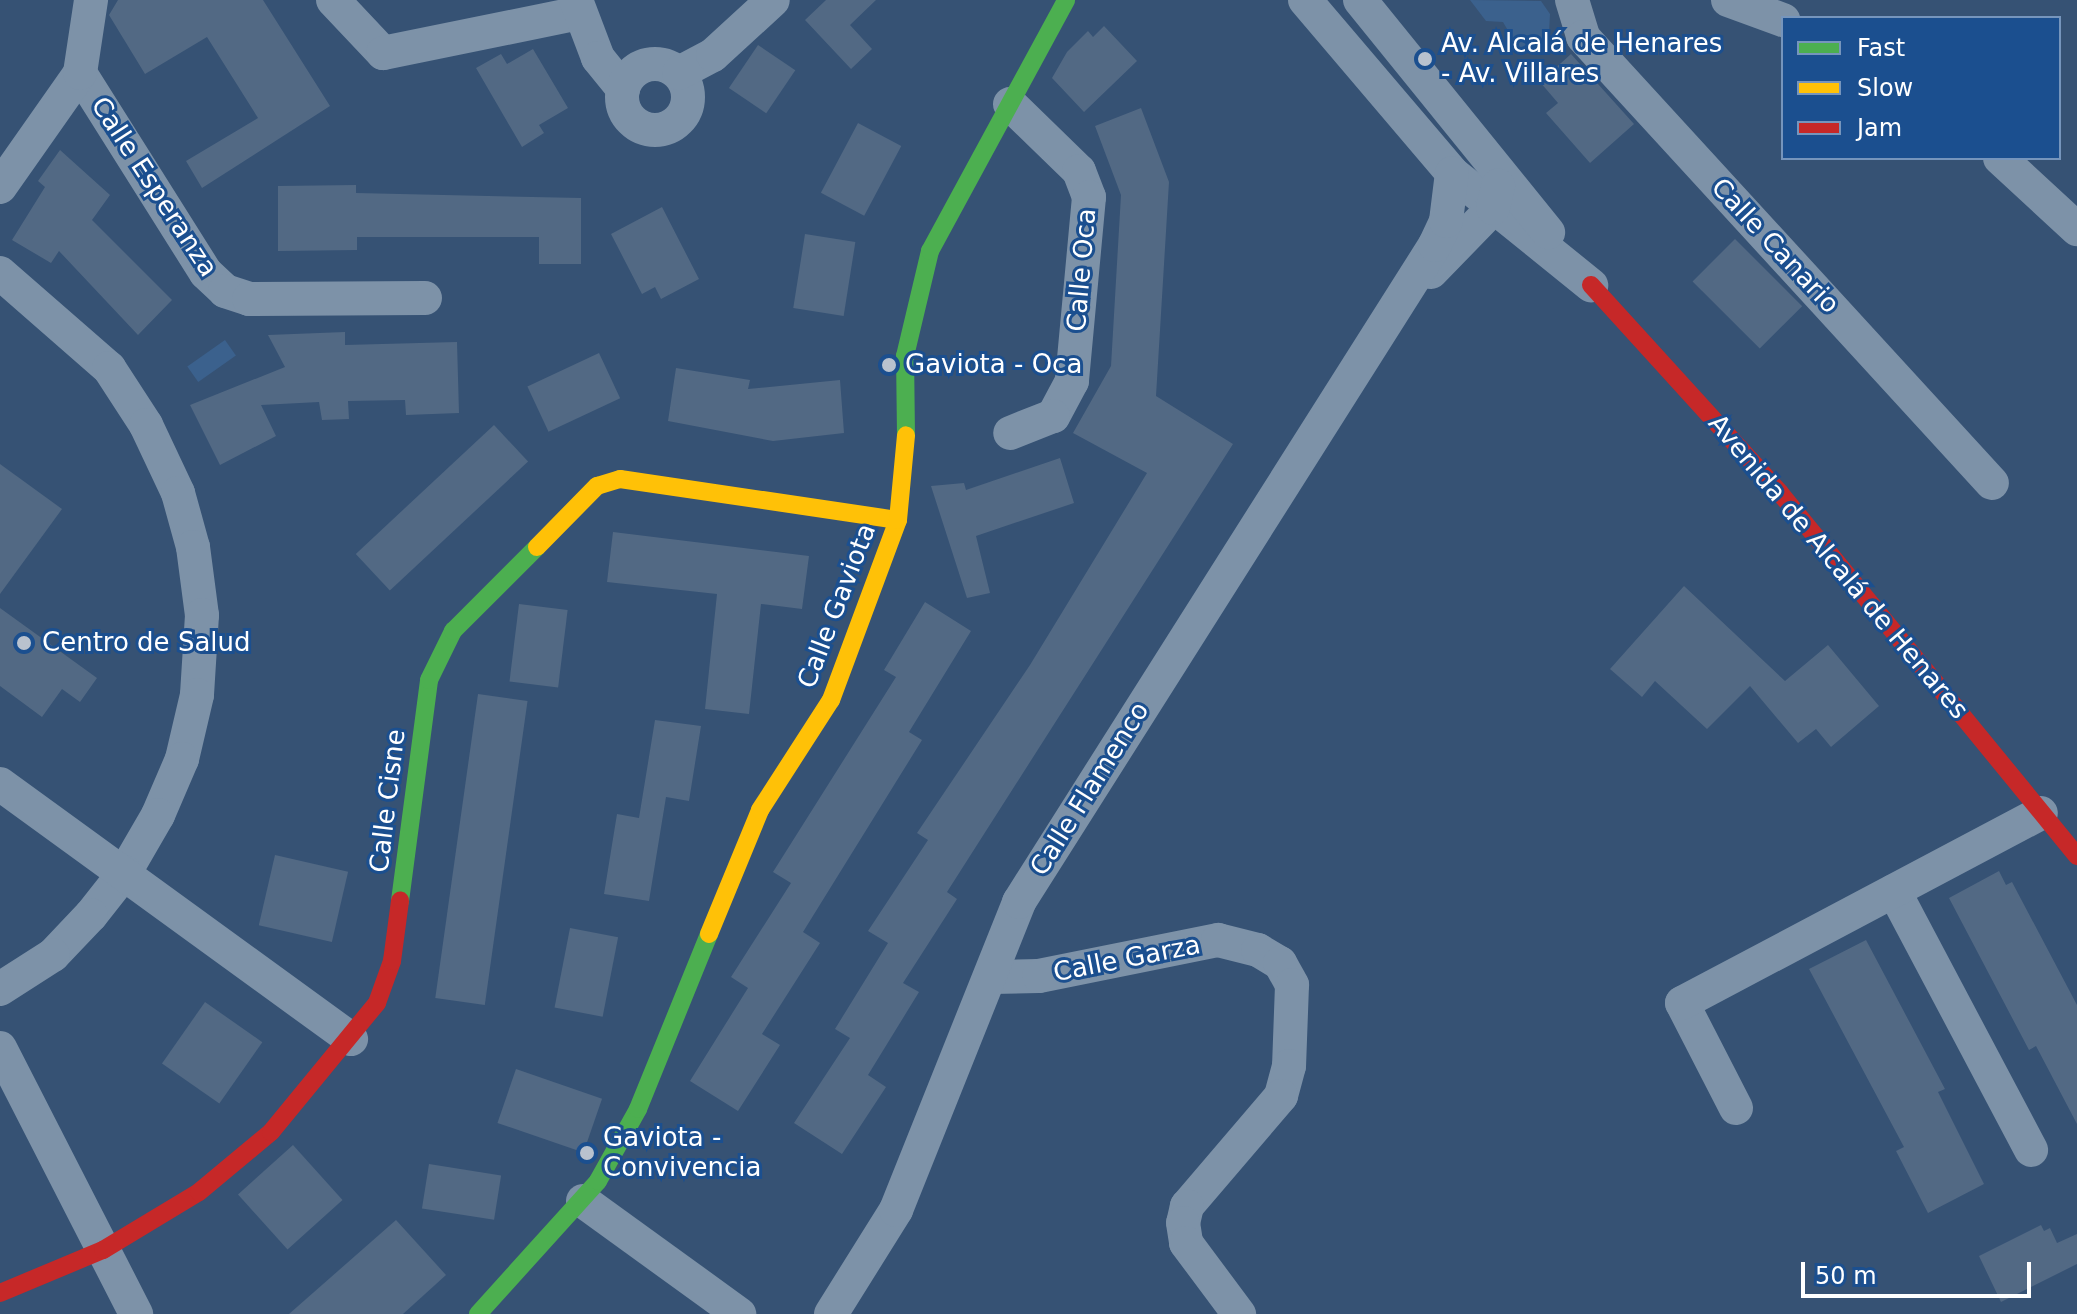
<!DOCTYPE html>
<meta charset="utf-8">
<style>
body{margin:0}
#map{position:relative;width:2077px;height:1314px;overflow:hidden;background:#365274;font-family:"DejaVu Sans",sans-serif}
div>[style]{position:absolute}
.water>*{inset:0;background:#3b618d;transform-origin:0 0}
.building>*{inset:0;background:#526984;transform-origin:0 0}
.street>*{height:34px;margin:-17px;padding:0 17px;transform-origin:17px;border-radius:17px;background:#7d92a8}
.street>.ring{margin:-17px;padding:0;box-sizing:content-box;background:none;border:34px solid #7d92a8;border-radius:50%}
.fast>*{height:18px;margin:-9px;padding:0 9px;transform-origin:9px;border-radius:9px;background:#4caf50}
.slow>*{height:18px;margin:-9px;padding:0 9px;transform-origin:9px;border-radius:9px;background:#ffc107}
.jam>*{height:18px;margin:-9px;padding:0 9px;transform-origin:9px;border-radius:9px;background:#c62828}
.dots>*{width:22px;height:22px;translate:-50% -50%;box-sizing:border-box;border:4px solid #1b4f8f;border-radius:50%}
span{translate:-50% -50%;white-space:nowrap;text-align:center;line-height:1.15;-webkit-text-stroke:6px #1b4f8f;paint-order:stroke}
.poi-label{font-size:26px;color:#fff}
.left{translate:0 -50%;text-align:left}
.street-label{font-size:26px;color:#fff}
.legend{position:absolute;left:1781px;top:16px;width:280px;height:144px;box-sizing:border-box;background:#1b4f8f;border:2px solid #7695bc;margin:0;padding:10px 14px;list-style:none;font-size:24px;color:#fff}
.legend li{display:flex;align-items:center;gap:16px;height:40px}
.legend b{width:40px;border:2px solid #7695bc}
.scale{position:absolute;left:1801px;top:1262px;width:230px;height:36px;box-sizing:border-box;border:4px solid #fff;border-top:0;padding-left:10px;font-size:24px;line-height:28px;white-space:nowrap;color:#fff;-webkit-text-stroke:6px #1b4f8f;paint-order:stroke}
</style>
<div id="map">
<div class="water">
<div style="clip-path:polygon(1470px 0,1541px 1px,1550px 14px,1549px 33px,1538px 47px,1521px 53px,1503px 22px,1486px 21px)"></div>
<div style="left:225px;top:340px;width:19px;height:46px;rotate:55deg"></div>
</div>
<div class="building">
<div style="clip-path:polygon(118px 0,263px 0,330px 106px,202px 188px,186px 161px,258px 118px,207px 37px,145px 74px,109px 15px)"></div>
<div style="clip-path:polygon(826px 0,876px 0,850px 25px,872px 49px,851px 69px,805px 20px)"></div>
<div style="clip-path:polygon(1104px 26px,1137px 61px,1084px 112px,1052px 78px,1067px 52px,1088px 31px,1093px 37px)"></div>
<div style="left:758px;top:45px;width:45px;height:52px;rotate:34deg"></div>
<div style="clip-path:polygon(533px 49px,568px 108px,539px 125px,544px 133px,522px 147px,476px 68px,501px 54px,507px 64px)"></div>
<div style="clip-path:polygon(1571px 54px,1634px 124px,1590px 163px,1546px 113px,1558px 103px,1540px 82px)"></div>
<div style="clip-path:polygon(1141px 108px,1169px 182px,1156px 396px,1233px 444px,947px 892px,957px 899px,903px 983px,919px 992px,868px 1075px,886px 1087px,842px 1154px,794px 1123px,850px 1038px,835px 1029px,888px 943px,868px 931px,928px 840px,917px 833px,1030px 665px,1147px 473px,1073px 433px,1111px 366px,1121px 195px,1095px 126px)"></div>
<div style="left:858px;top:123px;width:49px;height:79px;rotate:28deg"></div>
<div style="clip-path:polygon(60px 150px,110px 195px,92px 220px,172px 300px,138px 335px,59px 251px,51px 263px,12px 240px,45px 187px,38px 181px)"></div>
<div style="clip-path:polygon(356px 185px,356px 193px,581px 198px,581px 264px,539px 264px,539px 237px,357px 237px,357px 250px,278px 251px,278px 186px)"></div>
<div style="clip-path:polygon(662px 207px,699px 279px,661px 299px,655px 287px,642px 294px,611px 234px)"></div>
<div style="left:805px;top:234px;width:51px;height:75px;rotate:9deg"></div>
<div style="left:1735px;top:239px;width:95px;height:60px;rotate:45deg"></div>
<div style="clip-path:polygon(345px 332px,345px 345px,457px 342px,459px 413px,406px 415px,405px 400px,348px 401px,349px 419px,322px 420px,319px 402px,261px 405px,276px 436px,220px 465px,190px 405px,285px 367px,268px 335px)"></div>
<div style="left:599px;top:353px;width:50px;height:79px;rotate:65deg"></div>
<div style="clip-path:polygon(676px 368px,750px 380px,748px 389px,840px 380px,844px 433px,773px 441px,668px 421px)"></div>
<div style="left:494px;top:425px;width:50px;height:189px;rotate:47deg"></div>
<div style="clip-path:polygon(1060px 458px,1074px 503px,976px 536px,990px 593px,967px 598px,931px 486px,964px 483px,966px 490px)"></div>
<div style="clip-path:polygon(0 464px,62px 509px,0 594px)"></div>
<div style="clip-path:polygon(613px 532px,809px 556px,802px 609px,761px 604px,749px 714px,705px 709px,717px 594px,607px 582px)"></div>
<div style="clip-path:polygon(1684px 586px,1785px 681px,1828px 645px,1879px 706px,1831px 747px,1816px 729px,1798px 743px,1750px 686px,1707px 729px,1655px 681px,1642px 697px,1610px 669px)"></div>
<div style="clip-path:polygon(925px 602px,971px 631px,909px 732px,922px 740px,803px 932px,820px 943px,762px 1034px,780px 1045px,738px 1111px,690px 1081px,748px 988px,731px 977px,791px 883px,773px 872px,896px 677px,884px 670px)"></div>
<div style="left:519px;top:604px;width:49px;height:78px;rotate:7deg"></div>
<div style="clip-path:polygon(0 608px,97px 678px,80px 702px,62px 689px,42px 717px,0 686px)"></div>
<div style="left:478px;top:694px;width:50px;height:307px;rotate:8deg"></div>
<div style="clip-path:polygon(655px 720px,701px 726px,689px 801px,666px 797px,649px 901px,604px 894px,617px 814px,639px 818px)"></div>
<div style="left:275px;top:855px;width:75px;height:72px;rotate:13deg"></div>
<div style="clip-path:polygon(1999px 871px,2006px 885px,2012px 882px,2077px 1005px,2077px 1124px,2036px 1046px,2029px 1050px,1949px 898px)"></div>
<div style="left:570px;top:928px;width:49px;height:81px;rotate:11deg"></div>
<div style="clip-path:polygon(1866px 940px,1945px 1089px,1938px 1092px,1984px 1184px,1928px 1213px,1896px 1151px,1904px 1147px,1809px 969px)"></div>
<div style="left:205px;top:1002px;width:70px;height:75px;rotate:35deg"></div>
<div style="left:516px;top:1069px;width:91px;height:57px;rotate:19deg"></div>
<div style="left:293px;top:1145px;width:74px;height:74px;rotate:48deg"></div>
<div style="left:429px;top:1164px;width:73px;height:45px;rotate:9deg"></div>
<div style="clip-path:polygon(396px 1220px,446px 1275px,403px 1314px,289px 1314px)"></div>
<div style="clip-path:polygon(2041px 1225px,2044px 1231px,2050px 1228px,2057px 1243px,2077px 1234px,2077px 1264px,2001px 1302px,1979px 1256px)"></div>
</div>
<div class="street">
<div style="left:333px;top:0;width:73px;rotate:46.7deg"></div>
<div style="left:383px;top:53px;width:201px;rotate:-11.5deg"></div>
<div style="left:576px;top:0;width:62px;rotate:69.2deg"></div>
<div style="left:598px;top:58px;width:40px;rotate:51deg"></div>
<div style="left:1305px;top:0;width:227px;rotate:49.6deg"></div>
<div style="left:1452px;top:173px;width:179px;rotate:38.9deg"></div>
<div style="left:1360px;top:0;width:299px;rotate:51deg"></div>
<div style="left:1572px;top:0;width:39px;rotate:73deg"></div>
<div style="left:1583px;top:37px;width:605px;rotate:47.48deg"></div>
<div style="left:1728px;top:0;width:59px;rotate:20deg"></div>
<div class="ring" style="left:622px;top:64px;width:32px;height:32px"></div>
<div style="left:80px;top:73px;width:236px;rotate:57.8deg"></div>
<div style="left:206px;top:273px;width:26px;rotate:43deg"></div>
<div style="left:225px;top:291px;width:25px;rotate:18deg"></div>
<div style="left:249px;top:299px;width:176px;rotate:-0.3deg"></div>
<div style="left:679px;top:73px;width:38px;rotate:-28deg"></div>
<div style="left:713px;top:55px;width:81px;rotate:-42.5deg"></div>
<div style="left:1010px;top:104px;width:96px;rotate:44.2deg"></div>
<div style="left:1079px;top:171px;width:28px;rotate:69deg"></div>
<div style="left:1089px;top:197px;width:185px;rotate:95.3deg"></div>
<div style="left:1072px;top:381px;width:40px;rotate:118deg"></div>
<div style="left:1053px;top:416px;width:46px;rotate:158.4deg"></div>
<div style="left:2000px;top:158px;width:105px;rotate:42.7deg"></div>
<div style="left:0;top:187px;width:139px;rotate:-54.9deg"></div>
<div style="left:80px;top:73px;width:74px;rotate:-81.4deg"></div>
<div style="left:1431px;top:272px;width:89px;rotate:-45.9deg"></div>
<div style="left:1493px;top:208px;width:23px;rotate:-77deg"></div>
<div style="left:0;top:273px;width:145px;rotate:41.1deg"></div>
<div style="left:109px;top:368px;width:68px;rotate:57deg"></div>
<div style="left:146px;top:425px;width:75px;rotate:64.8deg"></div>
<div style="left:178px;top:493px;width:56px;rotate:74.5deg"></div>
<div style="left:193px;top:547px;width:69px;rotate:82.5deg"></div>
<div style="left:202px;top:615px;width:80px;rotate:93.6deg"></div>
<div style="left:197px;top:695px;width:66px;rotate:103.2deg"></div>
<div style="left:182px;top:759px;width:61px;rotate:113.2deg"></div>
<div style="left:158px;top:815px;width:66px;rotate:120.1deg"></div>
<div style="left:125px;top:872px;width:55px;rotate:128.3deg"></div>
<div style="left:91px;top:915px;width:55px;rotate:133.5deg"></div>
<div style="left:53px;top:955px;width:63px;rotate:147.3deg"></div>
<div style="left:0;top:784px;width:434px;rotate:36deg"></div>
<div style="left:1894px;top:891px;width:293px;rotate:62.1deg"></div>
<div style="left:992px;top:977px;width:47px;rotate:-1.2deg"></div>
<div style="left:1039px;top:976px;width:183px;rotate:-11.4deg"></div>
<div style="left:1218px;top:940px;width:41px;rotate:14deg"></div>
<div style="left:1258px;top:950px;width:26px;rotate:31deg"></div>
<div style="left:1280px;top:963px;width:25px;rotate:61deg"></div>
<div style="left:1292px;top:985px;width:81px;rotate:92.1deg"></div>
<div style="left:1289px;top:1066px;width:31px;rotate:105deg"></div>
<div style="left:1281px;top:1096px;width:145px;rotate:130.5deg"></div>
<div style="left:1187px;top:1206px;width:17px;rotate:103deg"></div>
<div style="left:1183px;top:1223px;width:20px;rotate:81deg"></div>
<div style="left:1186px;top:1243px;width:89px;rotate:53.3deg"></div>
<div style="left:0;top:1048px;width:299px;rotate:62.9deg"></div>
<div style="left:1736px;top:1108px;width:118px;rotate:-117.2deg"></div>
<div style="left:1682px;top:1003px;width:406px;rotate:-27.9deg"></div>
<div style="left:583px;top:1201px;width:193px;rotate:35.9deg"></div>
<div style="left:831px;top:1314px;width:123px;rotate:-58deg"></div>
<div style="left:896px;top:1210px;width:332px;rotate:-68.2deg"></div>
<div style="left:1019px;top:902px;width:778px;rotate:-57.66deg"></div>
<div style="left:1435px;top:245px;width:26px;rotate:-65deg"></div>
<div style="left:1446px;top:221px;width:48px;rotate:-82.9deg"></div>
</div>
<div class="fast">
<div style="left:906px;top:435px;width:79px;rotate:-90.7deg"></div>
<div style="left:905px;top:356px;width:108px;rotate:-76.6deg"></div>
<div style="left:930px;top:251px;width:285px;rotate:-61.5deg"></div>
<div style="left:400px;top:901px;width:223px;rotate:-82.5deg"></div>
<div style="left:429px;top:680px;width:55px;rotate:-63.9deg"></div>
<div style="left:453px;top:631px;width:119px;rotate:-45deg"></div>
<div style="left:478px;top:1314px;width:179px;rotate:-47.9deg"></div>
<div style="left:598px;top:1181px;width:82px;rotate:-60.9deg"></div>
<div style="left:638px;top:1109px;width:189px;rotate:-67.9deg"></div>
</div>
<div class="slow">
<div style="left:537px;top:547px;width:86px;rotate:-45.5deg"></div>
<div style="left:597px;top:486px;width:24px;rotate:-17deg"></div>
<div style="left:620px;top:479px;width:281px;rotate:8.4deg"></div>
<div style="left:709px;top:934px;width:134px;rotate:-67.6deg"></div>
<div style="left:760px;top:810px;width:131px;rotate:-57.2deg"></div>
<div style="left:831px;top:700px;width:192px;rotate:-69.6deg"></div>
<div style="left:898px;top:520px;width:85px;rotate:-84.6deg"></div>
</div>
<div class="jam">
<div style="left:1591px;top:285px;width:281px;rotate:47.7deg"></div>
<div style="left:1780px;top:493px;width:469px;rotate:50.7deg"></div>
<div style="left:0;top:1293px;width:112px;rotate:-22.7deg"></div>
<div style="left:103px;top:1250px;width:112px;rotate:-31.1deg"></div>
<div style="left:199px;top:1192px;width:94px;rotate:-39.8deg"></div>
<div style="left:271px;top:1132px;width:167px;rotate:-50.6deg"></div>
<div style="left:377px;top:1003px;width:45px;rotate:-70.3deg"></div>
<div style="left:392px;top:961px;width:61px;rotate:-82.4deg"></div>
</div>
<div class="dots">
<div style="left:1425px;top:59px;background:#b9c2ce"></div>
<div style="left:889px;top:365px;background:#b9c2ce"></div>
<div style="left:24px;top:643px;background:#b9c2ce"></div>
<div style="left:587px;top:1153px;background:#b9c2ce"></div>
</div>
<div class="poi-label">
<span class="left" style="left:1441px;top:59px">Av. Alcalá de Henares<br>- Av. Villares</span>
<span class="left" style="left:905px;top:365px">Gaviota - Oca</span>
<span class="left" style="left:42px;top:643px">Centro de Salud</span>
<span class="left" style="left:603px;top:1153px">Gaviota -<br>Convivencia</span>
</div>
<div class="street-label">
<span style="left:154px;top:187px;rotate:57deg">Calle Esperanza</span>
<span style="left:1775px;top:246px;rotate:47deg">Calle Canario</span>
<span style="left:1082px;top:270px;rotate:-85deg">Calle Oca</span>
<span style="left:1838px;top:567px;rotate:50deg">Avenida de Alcalá de Henares</span>
<span style="left:837px;top:606px;rotate:-69deg">Calle Gaviota</span>
<span style="left:1090px;top:789px;rotate:-58deg">Calle Flamenco</span>
<span style="left:388px;top:801px;rotate:-83deg">Calle Cisne</span>
<span style="left:1127px;top:959px;rotate:-11deg">Calle Garza</span>
</div>
<ul class="legend">
<li><b style="height:10px;background:#4caf50"></b>Fast</li>
<li><b style="height:10px;background:#ffc107"></b>Slow</li>
<li><b style="height:10px;background:#c62828"></b>Jam</li>
</ul>
<div class="scale">50 m</div>
</div>
